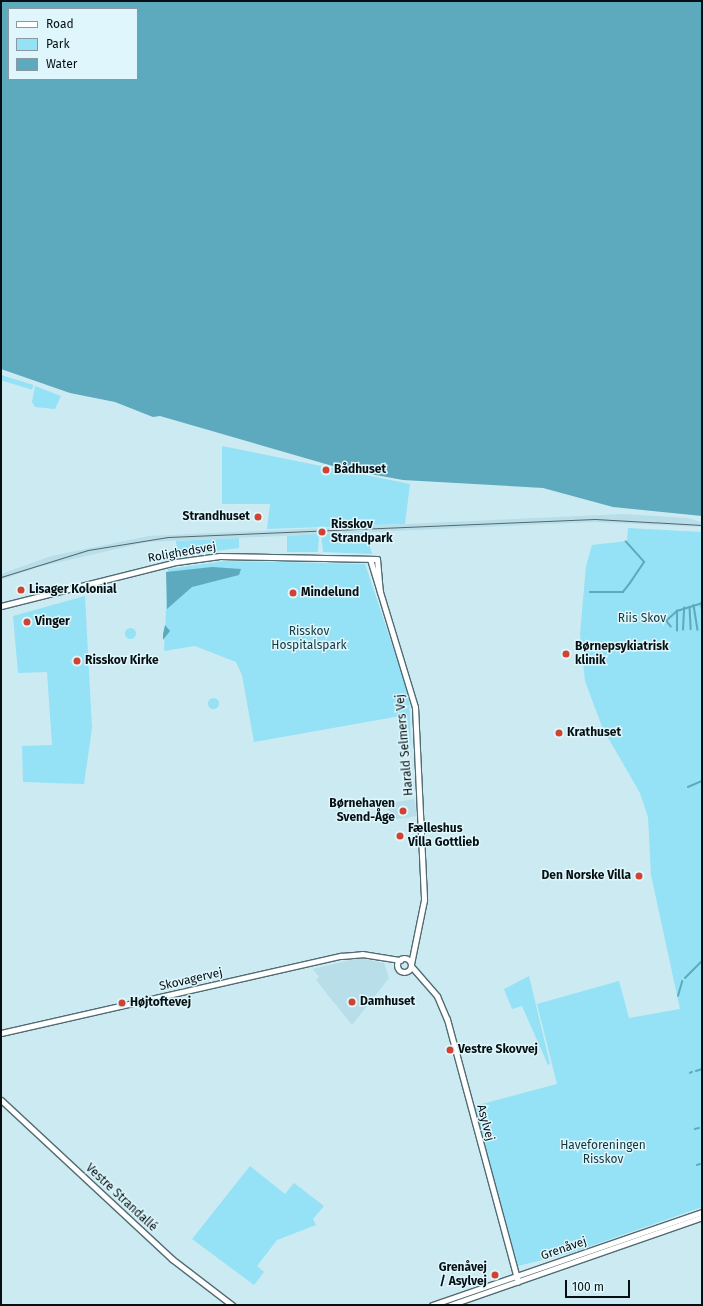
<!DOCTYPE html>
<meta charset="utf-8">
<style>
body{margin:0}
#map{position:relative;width:703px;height:1306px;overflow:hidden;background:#cceaf2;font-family:"Fira Sans",sans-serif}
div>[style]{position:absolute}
.built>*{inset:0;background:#b8dee9}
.green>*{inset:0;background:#95e1f5;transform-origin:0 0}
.round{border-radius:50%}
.water>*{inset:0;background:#5da9bd}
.stream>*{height:1.5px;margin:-0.75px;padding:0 0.75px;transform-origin:0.75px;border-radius:0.75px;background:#5da9bd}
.roads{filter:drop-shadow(1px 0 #516b72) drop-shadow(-1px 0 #516b72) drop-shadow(0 1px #516b72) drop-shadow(0 -1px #516b72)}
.secondary>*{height:5px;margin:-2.5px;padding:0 2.5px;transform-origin:2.5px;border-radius:2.5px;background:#fff}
.secondary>.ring{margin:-2.5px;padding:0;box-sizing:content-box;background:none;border:5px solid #fff;border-radius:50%}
.tram>*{height:1px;margin:-0.5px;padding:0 0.5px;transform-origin:0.5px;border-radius:0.5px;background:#55676c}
.dots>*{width:11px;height:11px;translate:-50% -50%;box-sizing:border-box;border:2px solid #def6fc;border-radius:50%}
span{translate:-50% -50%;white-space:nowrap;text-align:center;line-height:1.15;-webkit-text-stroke:3px #def6fc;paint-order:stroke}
.poi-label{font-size:12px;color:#061013;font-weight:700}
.left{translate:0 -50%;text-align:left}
.right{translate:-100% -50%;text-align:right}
.street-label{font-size:12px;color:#061013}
.park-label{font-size:12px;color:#133740}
.frame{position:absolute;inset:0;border:2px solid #061013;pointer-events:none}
.legend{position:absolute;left:8px;top:8px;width:130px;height:72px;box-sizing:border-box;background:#def6fc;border:1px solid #889a9f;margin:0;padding:5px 7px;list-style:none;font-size:12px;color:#061013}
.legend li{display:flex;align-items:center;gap:8px;height:20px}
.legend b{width:20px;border:1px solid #889a9f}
.scale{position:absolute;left:565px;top:1280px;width:65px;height:18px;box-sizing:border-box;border:2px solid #061013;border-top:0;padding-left:5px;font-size:12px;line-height:14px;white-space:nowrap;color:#061013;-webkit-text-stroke:3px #def6fc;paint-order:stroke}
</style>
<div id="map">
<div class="built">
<div style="clip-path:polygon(624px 514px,687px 518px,702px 522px,702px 527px,594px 522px,147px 542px,38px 567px,1px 580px,1px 574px,51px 556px,149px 536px)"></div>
<div style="clip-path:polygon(414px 799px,417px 816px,390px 820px,387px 807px,391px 803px)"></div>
<div style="clip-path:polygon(359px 958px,384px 963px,389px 978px,352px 1025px,316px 980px,319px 977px,313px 969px)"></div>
</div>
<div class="green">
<div style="left:1px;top:375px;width:34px;height:5px;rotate:17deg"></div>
<div style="clip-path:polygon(35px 386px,61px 396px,55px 409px,35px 407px,32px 402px)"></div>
<div style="clip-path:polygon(222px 446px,410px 484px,405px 524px,267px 529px,270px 504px,222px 504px)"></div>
<div style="clip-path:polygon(628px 528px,702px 532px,702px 1207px,571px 1253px,518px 1266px,474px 1106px,557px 1084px,537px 1004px,619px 981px,629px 1018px,680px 1009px,651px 875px,648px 817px,640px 793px,603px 729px,585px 681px,580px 634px,586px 566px,592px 545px,627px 541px)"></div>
<div style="clip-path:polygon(366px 533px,372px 554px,323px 552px,321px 534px)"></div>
<div style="clip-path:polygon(319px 534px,318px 552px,287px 552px,287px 536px)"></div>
<div style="clip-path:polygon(239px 538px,239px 548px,178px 556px,176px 541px)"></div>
<div style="clip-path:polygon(225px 561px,365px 564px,409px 695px,411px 746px,406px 715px,254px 742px,242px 675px,236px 662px,195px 646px,164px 651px,168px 569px)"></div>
<div style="clip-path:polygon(85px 596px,92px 728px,84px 784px,23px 782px,22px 746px,52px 745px,47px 672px,18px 673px,13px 616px)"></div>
<div class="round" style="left:124.5px;top:627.5px;width:11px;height:11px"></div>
<div class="round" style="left:207.5px;top:697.5px;width:11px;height:11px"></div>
<div style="clip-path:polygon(529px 976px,550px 1064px,548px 1065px,522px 1006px,512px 1009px,504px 989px)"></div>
<div style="clip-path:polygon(250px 1166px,285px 1194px,294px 1183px,324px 1206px,313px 1219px,316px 1225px,277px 1240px,257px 1266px,264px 1272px,254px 1285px,192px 1239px)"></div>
</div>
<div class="water">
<div style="clip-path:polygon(evenodd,1px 1px,702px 1px,702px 516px,613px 507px,543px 488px,403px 480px,343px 469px,160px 416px,153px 417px,115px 402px,70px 393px,1px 369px,1px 1px,9px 9px,137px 9px,137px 79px,9px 79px,9px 9px)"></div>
<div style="clip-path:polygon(212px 567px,241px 569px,239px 575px,192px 587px,167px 609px,166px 572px)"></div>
<div style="clip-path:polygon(165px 625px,170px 631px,163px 640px,163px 634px)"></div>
</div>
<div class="stream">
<div style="left:590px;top:592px;width:33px"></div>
<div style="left:623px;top:592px;width:11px;rotate:-52deg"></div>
<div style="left:630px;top:583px;width:25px;rotate:-56deg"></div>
<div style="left:644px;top:562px;width:27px;rotate:-132deg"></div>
<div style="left:702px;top:602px;width:5px;rotate:90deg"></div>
<div style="left:694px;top:605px;width:25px;rotate:81deg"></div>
<div style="left:690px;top:607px;width:22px;rotate:87deg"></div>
<div style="left:671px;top:627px;width:8px;rotate:-130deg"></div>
<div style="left:666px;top:621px;width:15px;rotate:-42deg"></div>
<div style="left:677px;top:611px;width:24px;rotate:-17deg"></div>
<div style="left:683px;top:630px;width:22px;rotate:-87deg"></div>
<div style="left:677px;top:631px;width:20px;rotate:-90deg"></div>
<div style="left:688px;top:787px;width:15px;rotate:-23deg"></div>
<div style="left:685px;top:978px;width:24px;rotate:-45deg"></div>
<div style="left:678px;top:996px;width:15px;rotate:-74deg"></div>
<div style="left:696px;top:1071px;width:6px;rotate:-18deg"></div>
<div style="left:690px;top:1073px;width:2px;rotate:-27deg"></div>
<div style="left:695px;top:1129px;width:4px;rotate:-14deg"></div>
<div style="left:697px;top:1165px;width:3px;rotate:-18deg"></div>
</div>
<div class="roads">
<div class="secondary">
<div style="left:370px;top:559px;width:155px;rotate:73.1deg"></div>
<div style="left:415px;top:707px;width:193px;rotate:87.3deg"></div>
<div style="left:424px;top:900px;width:65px;rotate:101.5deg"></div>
<div style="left:1px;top:606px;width:180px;rotate:-14.1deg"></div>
<div style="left:176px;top:562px;width:44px;rotate:-7.8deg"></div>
<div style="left:220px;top:556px;width:157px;rotate:1.1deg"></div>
<div style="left:377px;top:559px;width:33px;rotate:85deg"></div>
<div class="ring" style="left:397px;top:958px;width:9px;height:9px"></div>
<div style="left:411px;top:966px;width:40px;rotate:49deg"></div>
<div style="left:437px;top:996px;width:25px;rotate:67deg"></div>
<div style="left:447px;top:1019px;width:272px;rotate:74.9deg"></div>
<div style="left:1px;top:1033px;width:349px;rotate:-12.8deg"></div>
<div style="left:341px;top:956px;width:21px;rotate:-5deg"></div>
<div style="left:362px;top:954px;width:39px;rotate:9deg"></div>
<div style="left:1px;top:1100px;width:233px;rotate:42.9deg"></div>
<div style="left:172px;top:1259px;width:76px;rotate:37.5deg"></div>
<div style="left:432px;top:1305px;width:286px;rotate:-19deg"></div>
<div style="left:450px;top:1305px;width:267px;rotate:-19.2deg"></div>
</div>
</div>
<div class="tram">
<div style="left:1px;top:577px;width:91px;rotate:-17.2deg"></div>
<div style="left:88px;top:550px;width:81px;rotate:-9.2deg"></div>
<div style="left:168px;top:537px;width:427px;rotate:-2.4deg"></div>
<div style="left:595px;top:519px;width:107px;rotate:3.2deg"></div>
</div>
<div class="dots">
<div style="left:326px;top:470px;background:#d04331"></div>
<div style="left:258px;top:517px;background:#d04331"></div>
<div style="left:322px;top:532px;background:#d04331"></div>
<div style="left:21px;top:590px;background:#d04331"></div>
<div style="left:293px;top:593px;background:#d04331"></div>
<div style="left:27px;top:622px;background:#d04331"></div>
<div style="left:566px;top:654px;background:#d04331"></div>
<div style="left:77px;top:661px;background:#d04331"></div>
<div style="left:559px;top:733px;background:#d04331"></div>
<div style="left:403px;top:811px;background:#d04331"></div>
<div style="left:400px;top:836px;background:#d04331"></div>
<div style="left:639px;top:876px;background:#d04331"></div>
<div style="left:352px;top:1002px;background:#d04331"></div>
<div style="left:122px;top:1003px;background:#d04331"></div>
<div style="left:450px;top:1050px;background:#d04331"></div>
<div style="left:495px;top:1275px;background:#d04331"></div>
</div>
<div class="poi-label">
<span class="left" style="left:334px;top:470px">Bådhuset</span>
<span class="right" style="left:250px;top:517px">Strandhuset</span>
<span class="left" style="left:331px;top:532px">Risskov<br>Strandpark</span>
<span class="left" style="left:29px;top:590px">Lisager Kolonial</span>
<span class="left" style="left:301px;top:593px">Mindelund</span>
<span class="left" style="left:35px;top:622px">Vinger</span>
<span class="left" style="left:575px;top:654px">Børnepsykiatrisk<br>klinik</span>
<span class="left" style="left:85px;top:661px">Risskov Kirke</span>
<span class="left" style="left:567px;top:733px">Krathuset</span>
<span class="right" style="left:395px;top:811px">Børnehaven<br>Svend-Åge</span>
<span class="left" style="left:408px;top:836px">Fælleshus<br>Villa Gottlieb</span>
<span class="right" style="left:631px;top:876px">Den Norske Villa</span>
<span class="left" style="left:360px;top:1002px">Damhuset</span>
<span class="left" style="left:130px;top:1003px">Højtoftevej</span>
<span class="left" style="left:458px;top:1050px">Vestre Skovvej</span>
<span class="right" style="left:487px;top:1275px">Grenåvej<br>/ Asylvej</span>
</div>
<div class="street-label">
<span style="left:182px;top:553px;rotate:-10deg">Rolighedsvej</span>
<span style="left:405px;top:745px;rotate:-95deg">Harald Selmers Vej</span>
<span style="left:191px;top:980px;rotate:-13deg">Skovagervej</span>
<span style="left:485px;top:1123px;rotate:75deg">Asylvej</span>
<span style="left:121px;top:1198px;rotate:43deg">Vestre Strandallé</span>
<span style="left:564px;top:1249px;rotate:-19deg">Grenåvej</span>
</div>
<div class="park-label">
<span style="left:642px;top:619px">Riis Skov</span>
<span style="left:309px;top:639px">Risskov<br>Hospitalspark</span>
<span style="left:603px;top:1153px">Haveforeningen<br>Risskov</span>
</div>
<div class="frame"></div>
<ul class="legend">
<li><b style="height:5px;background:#fff"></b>Road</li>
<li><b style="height:11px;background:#95e1f5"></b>Park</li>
<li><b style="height:11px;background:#5da9bd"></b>Water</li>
</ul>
<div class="scale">100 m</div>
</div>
